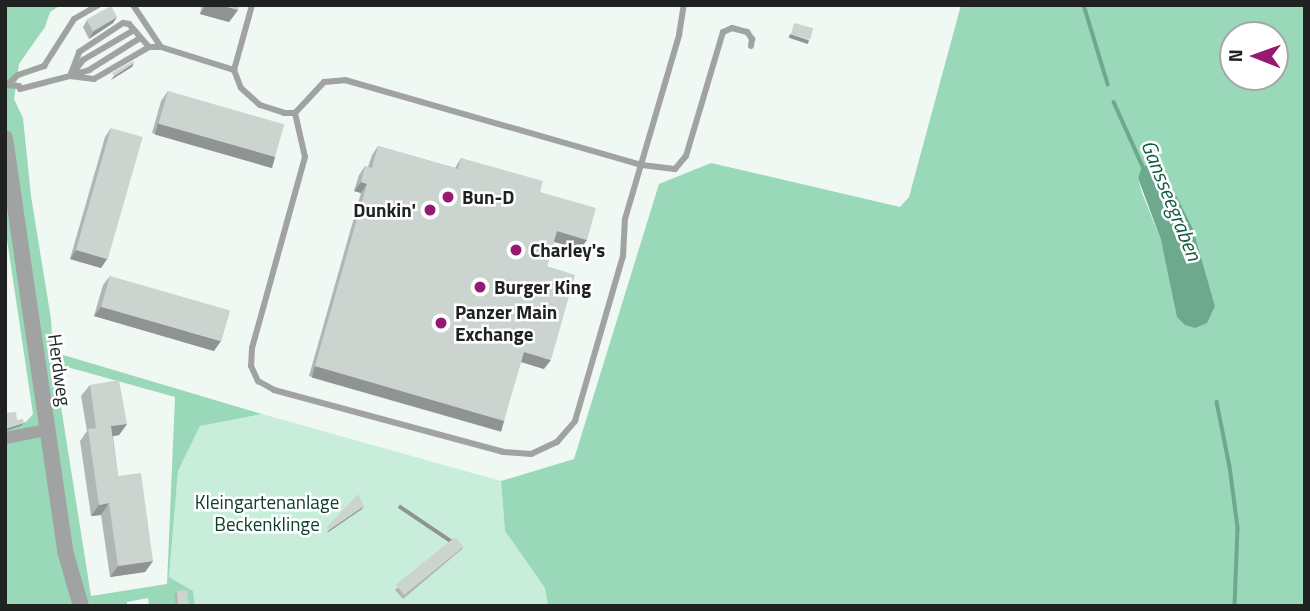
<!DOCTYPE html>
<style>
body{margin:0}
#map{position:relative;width:1310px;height:611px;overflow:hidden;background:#f0f8f3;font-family:"Titillium Web",sans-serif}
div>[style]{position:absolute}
.green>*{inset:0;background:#c8eedb}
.forest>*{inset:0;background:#9ad8ba}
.water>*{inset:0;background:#6da98d}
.stream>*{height:3.5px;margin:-1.75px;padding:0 1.75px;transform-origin:1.75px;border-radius:1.75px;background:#6da98d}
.service>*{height:6px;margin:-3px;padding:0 3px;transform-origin:3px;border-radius:3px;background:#a0a3a1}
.minor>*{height:12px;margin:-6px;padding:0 6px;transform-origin:6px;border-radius:6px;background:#a0a3a1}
.tertiary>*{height:16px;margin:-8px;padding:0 8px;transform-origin:8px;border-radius:8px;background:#a0a3a1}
.wall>*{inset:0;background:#afb6b3}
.shaded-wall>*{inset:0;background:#8f9492;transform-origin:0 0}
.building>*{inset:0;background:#ccd4d0;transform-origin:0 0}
.dots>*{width:19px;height:19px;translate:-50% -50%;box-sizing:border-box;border:4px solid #fff;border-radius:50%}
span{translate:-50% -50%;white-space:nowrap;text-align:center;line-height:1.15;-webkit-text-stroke:5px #fff;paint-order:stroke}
.poi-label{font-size:19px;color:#1f2220;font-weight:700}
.left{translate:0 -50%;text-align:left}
.right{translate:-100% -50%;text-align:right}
.street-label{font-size:19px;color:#1f2220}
.park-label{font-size:19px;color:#0e412d}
.water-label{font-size:21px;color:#105d41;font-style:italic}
.frame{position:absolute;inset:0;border:7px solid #1f2220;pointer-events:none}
.north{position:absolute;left:1219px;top:21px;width:70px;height:70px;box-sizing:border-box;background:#fff;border:2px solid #a5a7a6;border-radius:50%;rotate:271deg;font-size:19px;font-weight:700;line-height:28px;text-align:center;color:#1f2220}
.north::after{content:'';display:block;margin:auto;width:24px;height:32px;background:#971a72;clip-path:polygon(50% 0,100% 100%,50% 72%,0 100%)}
</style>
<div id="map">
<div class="green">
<div style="clip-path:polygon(262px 414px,501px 481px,505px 531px,545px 588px,548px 606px,195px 606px,193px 591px,169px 577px,178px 471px,200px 426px)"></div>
</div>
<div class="forest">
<div style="clip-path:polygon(evenodd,5px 5px,61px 5px,50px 12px,45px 27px,19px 64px,14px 99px,23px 118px,31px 196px,51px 319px,53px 352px,262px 414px,200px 426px,178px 471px,169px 577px,193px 591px,195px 606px,149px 606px,148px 598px,127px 602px,127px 606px,5px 606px,5px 424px,26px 422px,33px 414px,5px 226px,5px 5px,60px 365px,175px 397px,167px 584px,91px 596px,56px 375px,61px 374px,60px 365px)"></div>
<div style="clip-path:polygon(evenodd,961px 5px,1305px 5px,1305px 606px,548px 606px,545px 588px,505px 531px,501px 481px,574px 459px,659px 184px,711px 163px,900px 207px,909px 197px,961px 5px,1233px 35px,1275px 35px,1275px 77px,1233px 77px,1233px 35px,961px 5px,1141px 169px,1193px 229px,1215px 306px,1168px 266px,1161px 240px,1142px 193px,1138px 178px,1141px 169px)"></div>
</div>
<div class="water">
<div style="clip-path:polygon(1148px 164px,1159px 166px,1166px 176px,1193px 229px,1215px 306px,1207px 323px,1195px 328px,1185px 325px,1177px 317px,1161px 240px,1138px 178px,1141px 169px)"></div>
</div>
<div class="stream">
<div style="left:1084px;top:5px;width:83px;rotate:73.1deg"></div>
<div style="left:1114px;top:102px;width:76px;rotate:65.8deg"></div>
<div style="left:1217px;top:402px;width:66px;rotate:78.7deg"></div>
<div style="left:1230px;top:467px;width:62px;rotate:82.5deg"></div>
<div style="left:1238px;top:528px;width:78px;rotate:92.2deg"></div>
</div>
<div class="service">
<div style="left:133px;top:5px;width:50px;rotate:56.3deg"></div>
<div style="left:234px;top:70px;width:19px;rotate:69deg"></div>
<div style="left:241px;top:88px;width:25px;rotate:42deg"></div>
<div style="left:260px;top:105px;width:25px;rotate:18deg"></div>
<div style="left:284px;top:113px;width:11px"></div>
<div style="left:295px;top:113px;width:45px;rotate:77.2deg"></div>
<div style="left:305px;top:157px;width:198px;rotate:105.5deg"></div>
<div style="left:252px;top:348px;width:18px;rotate:93deg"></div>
<div style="left:251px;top:366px;width:17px;rotate:65deg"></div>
<div style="left:258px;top:381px;width:18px;rotate:29deg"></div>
<div style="left:274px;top:390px;width:237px;rotate:15.1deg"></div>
<div style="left:503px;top:452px;width:28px;rotate:4deg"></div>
<div style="left:531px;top:454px;width:29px;rotate:-25deg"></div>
<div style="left:557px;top:442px;width:28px;rotate:-49deg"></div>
<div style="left:575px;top:421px;width:172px;rotate:-73.8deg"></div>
<div style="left:623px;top:256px;width:37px;rotate:-87deg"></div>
<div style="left:625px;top:219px;width:192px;rotate:-73.6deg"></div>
<div style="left:679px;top:35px;width:30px;rotate:-81deg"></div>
<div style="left:74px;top:72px;width:15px;rotate:-53deg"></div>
<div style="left:83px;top:60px;width:59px;rotate:-30.5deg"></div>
<div style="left:72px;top:75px;width:18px;rotate:-16deg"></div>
<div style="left:89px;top:70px;width:60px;rotate:-32.1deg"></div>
<div style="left:70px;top:76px;width:26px;rotate:-69deg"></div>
<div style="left:79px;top:52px;width:53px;rotate:-33.4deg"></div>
<div style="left:123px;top:23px;width:6px;rotate:9deg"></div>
<div style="left:129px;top:24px;width:30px;rotate:49deg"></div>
<div style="left:8px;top:84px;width:13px;rotate:-42deg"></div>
<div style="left:18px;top:75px;width:28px;rotate:-19deg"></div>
<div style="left:44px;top:66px;width:56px;rotate:-57.4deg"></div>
<div style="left:74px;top:19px;width:28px;rotate:-30deg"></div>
<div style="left:5px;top:85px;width:14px;rotate:4deg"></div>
<div style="left:19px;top:86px;width:3px;rotate:72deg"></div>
<div style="left:20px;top:89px;width:52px;rotate:-14.6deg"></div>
<div style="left:70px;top:76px;width:24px;rotate:7deg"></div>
<div style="left:94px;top:79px;width:64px;rotate:-30.2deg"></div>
<div style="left:149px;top:47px;width:12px"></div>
<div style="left:161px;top:47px;width:77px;rotate:17.5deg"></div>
<div style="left:234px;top:70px;width:67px;rotate:-74.5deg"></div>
<div style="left:295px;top:113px;width:42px;rotate:-46.9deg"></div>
<div style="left:324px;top:82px;width:21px;rotate:-5deg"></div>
<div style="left:345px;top:80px;width:309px;rotate:16deg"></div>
<div style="left:642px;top:165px;width:33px;rotate:7deg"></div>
<div style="left:675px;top:169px;width:17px;rotate:-50deg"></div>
<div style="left:686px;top:156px;width:129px;rotate:-73.4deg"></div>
<div style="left:723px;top:32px;width:10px;rotate:-24deg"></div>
<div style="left:732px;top:28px;width:16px;rotate:15deg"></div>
<div style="left:747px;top:32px;width:9px;rotate:54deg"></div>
<div style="left:752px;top:39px;width:7px;rotate:98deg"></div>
</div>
<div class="minor">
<div style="left:5px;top:438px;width:43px;rotate:-10.8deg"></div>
</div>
<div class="tertiary">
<div style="left:5px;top:138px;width:417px;rotate:81.7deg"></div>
<div style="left:65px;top:551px;width:57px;rotate:73.8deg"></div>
</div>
<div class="wall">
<div style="clip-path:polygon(202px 5px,239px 5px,238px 10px,229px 22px,200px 14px)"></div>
<div style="clip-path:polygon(117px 17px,113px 23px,89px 39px,83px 27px,87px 20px)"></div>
<div style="clip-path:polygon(168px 91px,268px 166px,152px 133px,161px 101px)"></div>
<div style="clip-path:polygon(111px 128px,107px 259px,101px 268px,70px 259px,105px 137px)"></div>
<div style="clip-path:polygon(378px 146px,455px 168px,461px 158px,540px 192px,587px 240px,580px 249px,554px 242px,547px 266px,544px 369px,521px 362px,498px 430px,309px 376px,361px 193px,354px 191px,359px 175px,365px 166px,368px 167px,372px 155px)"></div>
<div style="clip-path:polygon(110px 276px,214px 351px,94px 316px,103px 285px)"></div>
<div style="clip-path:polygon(90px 385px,127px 424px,119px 435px,113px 436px,118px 476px,153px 561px,145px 572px,110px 577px,101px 515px,91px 516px,80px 441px,87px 431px,81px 396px)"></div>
<div style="clip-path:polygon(463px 547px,461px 550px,403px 599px,395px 590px,398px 587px)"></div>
<div style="clip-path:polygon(177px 591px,189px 606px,176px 606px,174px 595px)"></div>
</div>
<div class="shaded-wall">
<div style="clip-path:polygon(206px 5px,220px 5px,238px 10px,229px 22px,200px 14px)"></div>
<div style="clip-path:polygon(117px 17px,113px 23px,89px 39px,93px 32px)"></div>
<div style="left:790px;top:34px;width:20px;height:4px;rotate:18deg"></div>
<div style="clip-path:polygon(134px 63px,132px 67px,111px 80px,114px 76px)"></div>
<div style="left:158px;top:123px;width:122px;height:12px;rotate:16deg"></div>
<div style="clip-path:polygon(361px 182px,367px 184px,361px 193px,354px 191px)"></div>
<div style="clip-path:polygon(557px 231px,587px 240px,580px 249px,551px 241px)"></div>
<div style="clip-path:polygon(76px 250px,107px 259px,101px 268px,70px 259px)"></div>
<div style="clip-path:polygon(101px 307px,221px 341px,214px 351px,94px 316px)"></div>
<div style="clip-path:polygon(524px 352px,551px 360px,544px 369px,518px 361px)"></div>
<div style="left:315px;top:366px;width:197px;height:12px;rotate:16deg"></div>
<div style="clip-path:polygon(24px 423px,21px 426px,5px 431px,5px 429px)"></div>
<div style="clip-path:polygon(127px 424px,119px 435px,103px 438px,111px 426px)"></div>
<div style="clip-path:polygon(109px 503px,101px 515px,91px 516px,99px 505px)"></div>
<div style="clip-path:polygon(364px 506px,362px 509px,327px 533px,329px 530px)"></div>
<div style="left:463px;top:547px;width:4px;height:76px;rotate:124deg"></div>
<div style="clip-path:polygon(153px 561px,145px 572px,110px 577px,118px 566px)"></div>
</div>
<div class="building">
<div style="clip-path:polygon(220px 5px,239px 5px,238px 10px)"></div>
<div style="left:111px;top:6px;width:13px;height:28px;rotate:61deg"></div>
<div style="left:794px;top:23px;width:20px;height:12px;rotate:15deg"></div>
<div style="clip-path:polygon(133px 61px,134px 63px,114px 76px,112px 73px)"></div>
<div style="left:168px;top:91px;width:121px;height:34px;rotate:16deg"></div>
<div style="left:111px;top:128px;width:33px;height:127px;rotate:16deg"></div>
<div style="clip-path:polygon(378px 146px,458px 169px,461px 158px,543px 181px,540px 192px,596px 208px,587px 240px,557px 231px,547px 266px,575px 275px,551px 360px,524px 352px,504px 421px,315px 366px,367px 184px,361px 182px,365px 166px,372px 168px)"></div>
<div style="left:110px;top:276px;width:125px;height:32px;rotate:16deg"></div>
<div style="clip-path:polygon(119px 380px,127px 424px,111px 426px,118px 476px,141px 473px,153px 561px,118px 566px,109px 503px,99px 505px,88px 429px,96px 428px,90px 385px)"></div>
<div style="clip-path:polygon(16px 412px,17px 420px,23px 419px,24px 423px,5px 429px,5px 413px)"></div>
<div style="clip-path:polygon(358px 494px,364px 506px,329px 530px,327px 527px)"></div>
<div style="left:455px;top:537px;width:13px;height:76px;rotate:51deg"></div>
<div style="clip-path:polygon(187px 590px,189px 606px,178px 606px,177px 591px)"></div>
</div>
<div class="dots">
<div style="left:448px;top:197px;background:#971a72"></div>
<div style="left:430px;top:210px;background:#971a72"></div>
<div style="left:516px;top:250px;background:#971a72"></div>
<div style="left:480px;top:287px;background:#971a72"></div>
<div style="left:441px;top:323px;background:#971a72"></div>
</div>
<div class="poi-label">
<span class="left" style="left:462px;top:197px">Bun-D</span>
<span class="right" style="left:416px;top:210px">Dunkin'</span>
<span class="left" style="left:530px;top:250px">Charley's</span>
<span class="left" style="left:494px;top:287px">Burger King</span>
<span class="left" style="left:455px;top:323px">Panzer Main<br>Exchange</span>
</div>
<div class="street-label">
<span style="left:60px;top:370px;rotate:82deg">Herdweg</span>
</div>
<div class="park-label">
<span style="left:267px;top:513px">Kleingartenanlage<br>Beckenklinge</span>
</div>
<div class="water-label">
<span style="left:1172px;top:200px;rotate:68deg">Gansseegraben</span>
</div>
<div class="frame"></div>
<div class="north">N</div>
</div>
